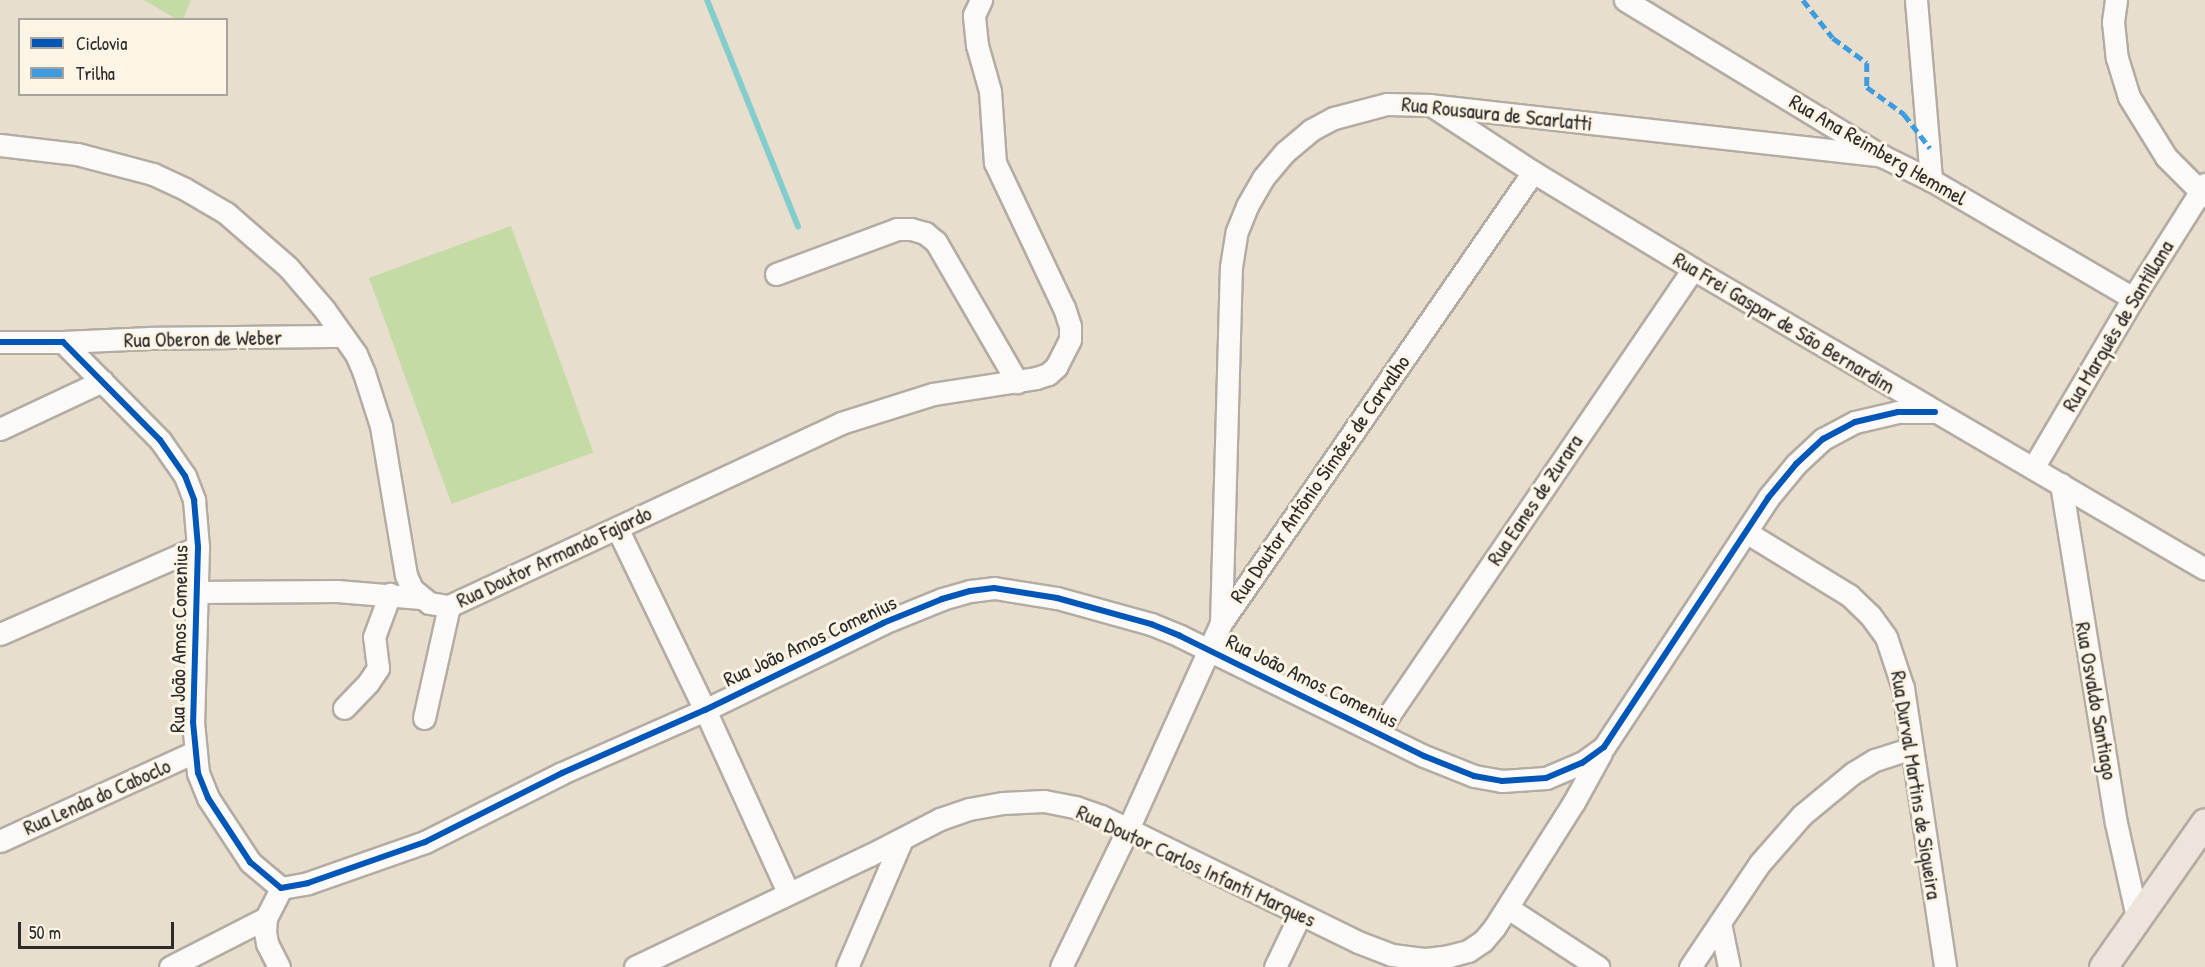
<!DOCTYPE html>
<meta charset="utf-8">
<style>
body{margin:0}
#map{position:relative;width:2205px;height:967px;overflow:hidden;background:#e8dece;font-family:"Patrick Hand",sans-serif}
div>[style]{position:absolute}
.green>*{inset:0;background:#c5dba6;transform-origin:0 0}
.stream>*{height:6px;margin:-3px;padding:0 3px;transform-origin:3px;border-radius:3px;background:#84cdcd}
.roads{filter:drop-shadow(2px 0 #b3aca3) drop-shadow(-2px 0 #b3aca3) drop-shadow(0 2px #b3aca3) drop-shadow(0 -2px #b3aca3)}
.minor>*{height:21px;margin:-10.5px;padding:0 10.5px;transform-origin:10.5px;border-radius:10.5px;background:#fcfaf8}
.major>*{height:27px;margin:-13.5px;padding:0 13.5px;transform-origin:13.5px;border-radius:13.5px;background:#ede5dc}
.quiet>*{height:4.5px;margin-top:-2.25px;transform-origin:0;background:repeating-linear-gradient(90deg,#3d9ce1 0 9px,transparent 0 13.5px)}
.cycleway>*{height:6px;margin:-3px;padding:0 3px;transform-origin:3px;border-radius:3px;background:#0057b8}
span{translate:-50% -50%;white-space:nowrap;text-align:center;line-height:1.15;-webkit-text-stroke:6px #fcf5e5;paint-order:stroke}
.street-label{font-size:21px;color:#2b2b2b}
.legend{position:absolute;left:18px;top:18px;width:210px;height:78px;box-sizing:border-box;background:#fcf5e5;border:2px solid #a8a49b;margin:0;padding:8px 10px;list-style:none;font-size:18px;color:#2b2b2b}
.legend li{display:flex;align-items:center;gap:12px;height:30px}
.legend b{width:30px;border:2px solid #a8a49b}
.scale{position:absolute;left:18px;top:922px;width:156px;height:27px;box-sizing:border-box;border:3px solid #2b2b2b;border-top:0;padding-left:8px;font-size:18px;line-height:21px;white-space:nowrap;color:#2b2b2b;-webkit-text-stroke:4px #fcf5e5;paint-order:stroke}
</style>
<div id="map">
<div class="green">
<div style="clip-path:polygon(144px 0,191px 0,183px 19px,178px 20px)"></div>
<div style="left:511px;top:226px;width:241px;height:151px;rotate:70deg"></div>
</div>
<div class="stream">
<div style="left:707px;top:0;width:244px;rotate:68.1deg"></div>
</div>
<div class="roads">
<div class="minor">
<div style="left:1625px;top:0;width:301px;rotate:31.3deg"></div>
<div style="left:1882px;top:156px;width:55px;rotate:26.1deg"></div>
<div style="left:1931px;top:180px;width:234px;rotate:30.3deg"></div>
<div style="left:1916px;top:0;width:181px;rotate:85.2deg"></div>
<div style="left:2116px;top:0;width:22px;rotate:98deg"></div>
<div style="left:2113px;top:22px;width:36px;rotate:84deg"></div>
<div style="left:2117px;top:58px;width:41px;rotate:72.9deg"></div>
<div style="left:2129px;top:97px;width:70px;rotate:58.3deg"></div>
<div style="left:2166px;top:157px;width:55px;rotate:45deg"></div>
<div style="left:1434px;top:107px;width:118px;rotate:33.3deg"></div>
<div style="left:1533px;top:172px;width:187px;rotate:31.2deg"></div>
<div style="left:1693px;top:269px;width:593px;rotate:30.37deg"></div>
<div style="left:0;top:145px;width:78px;rotate:6.7deg"></div>
<div style="left:77px;top:154px;width:79px;rotate:14.7deg"></div>
<div style="left:153px;top:174px;width:35px;rotate:25deg"></div>
<div style="left:185px;top:189px;width:48px;rotate:30.3deg"></div>
<div style="left:226px;top:213px;width:82px;rotate:41.1deg"></div>
<div style="left:288px;top:267px;width:55px;rotate:49.4deg"></div>
<div style="left:324px;top:309px;width:55px;rotate:54.6deg"></div>
<div style="left:356px;top:354px;width:21px;rotate:67deg"></div>
<div style="left:364px;top:373px;width:56px;rotate:72.2deg"></div>
<div style="left:381px;top:426px;width:151px;rotate:80.5deg"></div>
<div style="left:406px;top:575px;width:15px;rotate:67deg"></div>
<div style="left:412px;top:589px;width:22px;rotate:39deg"></div>
<div style="left:429px;top:603px;width:20px;rotate:9deg"></div>
<div style="left:449px;top:606px;width:433px;rotate:-25deg"></div>
<div style="left:841px;top:423px;width:96px;rotate:-17.5deg"></div>
<div style="left:933px;top:394px;width:104px;rotate:-8.8deg"></div>
<div style="left:1036px;top:378px;width:13px;rotate:-18deg"></div>
<div style="left:1048px;top:374px;width:11px;rotate:-41deg"></div>
<div style="left:1056px;top:367px;width:31px;rotate:-63deg"></div>
<div style="left:1070px;top:339px;width:13px;rotate:-90deg"></div>
<div style="left:1070px;top:326px;width:19px;rotate:-108deg"></div>
<div style="left:1064px;top:308px;width:161px;rotate:-115.4deg"></div>
<div style="left:995px;top:163px;width:72px;rotate:-94deg"></div>
<div style="left:990px;top:91px;width:48px;rotate:-105.8deg"></div>
<div style="left:977px;top:45px;width:30px;rotate:-96deg"></div>
<div style="left:974px;top:15px;width:17px;rotate:-65deg"></div>
<div style="left:776px;top:274px;width:129px;rotate:-20.4deg"></div>
<div style="left:897px;top:229px;width:14px"></div>
<div style="left:911px;top:229px;width:15px;rotate:16deg"></div>
<div style="left:925px;top:233px;width:14px;rotate:39deg"></div>
<div style="left:936px;top:242px;width:162px;rotate:59.9deg"></div>
<div style="left:0;top:342px;width:63px"></div>
<div style="left:63px;top:342px;width:138px;rotate:45.3deg"></div>
<div style="left:160px;top:440px;width:44px;rotate:55.2deg"></div>
<div style="left:185px;top:476px;width:26px;rotate:69deg"></div>
<div style="left:194px;top:500px;width:47px;rotate:85.1deg"></div>
<div style="left:198px;top:547px;width:175px;rotate:91.6deg"></div>
<div style="left:193px;top:722px;width:51px;rotate:84.4deg"></div>
<div style="left:198px;top:773px;width:27px;rotate:68deg"></div>
<div style="left:208px;top:798px;width:77px;rotate:56.7deg"></div>
<div style="left:250px;top:862px;width:40px;rotate:40deg"></div>
<div style="left:281px;top:888px;width:27px;rotate:-10deg"></div>
<div style="left:308px;top:883px;width:124px;rotate:-19.3deg"></div>
<div style="left:425px;top:842px;width:153px;rotate:-26.7deg"></div>
<div style="left:562px;top:773px;width:156px;rotate:-23.8deg"></div>
<div style="left:705px;top:710px;width:198px;rotate:-26deg"></div>
<div style="left:883px;top:623px;width:64px;rotate:-22.1deg"></div>
<div style="left:942px;top:599px;width:29px;rotate:-16deg"></div>
<div style="left:970px;top:591px;width:24px;rotate:-7deg"></div>
<div style="left:994px;top:588px;width:64px;rotate:9deg"></div>
<div style="left:1057px;top:598px;width:98px;rotate:15.5deg"></div>
<div style="left:1151px;top:624px;width:31px;rotate:22deg"></div>
<div style="left:1180px;top:636px;width:272px;rotate:26.2deg"></div>
<div style="left:1424px;top:756px;width:54px;rotate:21.8deg"></div>
<div style="left:1474px;top:776px;width:28px;rotate:10deg"></div>
<div style="left:1502px;top:781px;width:44px;rotate:-3.9deg"></div>
<div style="left:1546px;top:778px;width:39px;rotate:-23deg"></div>
<div style="left:1582px;top:763px;width:27px;rotate:-36deg"></div>
<div style="left:1604px;top:747px;width:298px;rotate:-56.6deg"></div>
<div style="left:1768px;top:498px;width:44px;rotate:-50.5deg"></div>
<div style="left:1796px;top:464px;width:37px;rotate:-43deg"></div>
<div style="left:1823px;top:439px;width:36px;rotate:-28deg"></div>
<div style="left:1855px;top:422px;width:44px;rotate:-13.1deg"></div>
<div style="left:1898px;top:412px;width:37px"></div>
<div style="left:63px;top:342px;width:87px;rotate:-2.6deg"></div>
<div style="left:150px;top:338px;width:193px;rotate:-0.6deg"></div>
<div style="left:0;top:429px;width:113px;rotate:-25.2deg"></div>
<div style="left:2033px;top:468px;width:197px;rotate:-59.5deg"></div>
<div style="left:2133px;top:298px;width:135px;rotate:-57.7deg"></div>
<div style="left:2061px;top:484px;width:343px;rotate:80.8deg"></div>
<div style="left:2116px;top:823px;width:96px;rotate:77.4deg"></div>
<div style="left:617px;top:528px;width:202px;rotate:64.2deg"></div>
<div style="left:705px;top:710px;width:200px;rotate:65.5deg"></div>
<div style="left:1746px;top:532px;width:121px;rotate:31.5deg"></div>
<div style="left:1849px;top:595px;width:29px;rotate:44deg"></div>
<div style="left:1870px;top:615px;width:27px;rotate:54deg"></div>
<div style="left:1886px;top:637px;width:54px;rotate:71.6deg"></div>
<div style="left:1903px;top:688px;width:282px;rotate:81.4deg"></div>
<div style="left:196px;top:592px;width:141px;rotate:-0.4deg"></div>
<div style="left:337px;top:591px;width:84px;rotate:4.8deg"></div>
<div style="left:1221px;top:623px;width:356px;rotate:-88.4deg"></div>
<div style="left:1231px;top:267px;width:36px;rotate:-81deg"></div>
<div style="left:1237px;top:231px;width:27px;rotate:-68deg"></div>
<div style="left:1247px;top:206px;width:32px;rotate:-60deg"></div>
<div style="left:1263px;top:178px;width:34px;rotate:-50deg"></div>
<div style="left:1285px;top:152px;width:34px;rotate:-40deg"></div>
<div style="left:1311px;top:130px;width:26px;rotate:-28deg"></div>
<div style="left:1334px;top:118px;width:55px;rotate:-14.8deg"></div>
<div style="left:1387px;top:104px;width:43px;rotate:1.3deg"></div>
<div style="left:1430px;top:105px;width:455px;rotate:6.4deg"></div>
<div style="left:0;top:634px;width:216px;rotate:-23.7deg"></div>
<div style="left:344px;top:708px;width:35px;rotate:-46deg"></div>
<div style="left:368px;top:683px;width:18px;rotate:-56deg"></div>
<div style="left:378px;top:668px;width:31px;rotate:-97deg"></div>
<div style="left:374px;top:637px;width:46px;rotate:-69.6deg"></div>
<div style="left:424px;top:718px;width:115px;rotate:-77.4deg"></div>
<div style="left:1378px;top:731px;width:559px;rotate:-55.71deg"></div>
<div style="left:0;top:841px;width:213px;rotate:-24.6deg"></div>
<div style="left:1508px;top:908px;width:108px;rotate:33.2deg"></div>
<div style="left:1720px;top:923px;width:45px;rotate:78.4deg"></div>
<div style="left:170px;top:967px;width:108px;rotate:-27deg"></div>
<div style="left:279px;top:967px;width:27px;rotate:-117deg"></div>
<div style="left:267px;top:943px;width:11px;rotate:-100deg"></div>
<div style="left:265px;top:932px;width:14px;rotate:-86deg"></div>
<div style="left:266px;top:918px;width:34px;rotate:-63deg"></div>
<div style="left:635px;top:967px;width:260px;rotate:-25.5deg"></div>
<div style="left:870px;top:855px;width:79px;rotate:-27.2deg"></div>
<div style="left:940px;top:819px;width:31px;rotate:-19deg"></div>
<div style="left:969px;top:809px;width:35px;rotate:-10deg"></div>
<div style="left:1003px;top:803px;width:41px;rotate:-2.8deg"></div>
<div style="left:1044px;top:801px;width:32px;rotate:11deg"></div>
<div style="left:1075px;top:807px;width:28px;rotate:19deg"></div>
<div style="left:1101px;top:816px;width:286px;rotate:26.1deg"></div>
<div style="left:1358px;top:942px;width:36px;rotate:21deg"></div>
<div style="left:1392px;top:955px;width:34px;rotate:7deg"></div>
<div style="left:1426px;top:959px;width:23px;rotate:-7deg"></div>
<div style="left:1449px;top:956px;width:20px;rotate:-15deg"></div>
<div style="left:1468px;top:951px;width:18px;rotate:-34deg"></div>
<div style="left:1483px;top:941px;width:17px;rotate:-50deg"></div>
<div style="left:1494px;top:928px;width:149px;rotate:-57.6deg"></div>
<div style="left:1574px;top:802px;width:56px;rotate:-61.1deg"></div>
<div style="left:847px;top:967px;width:139px;rotate:-66.7deg"></div>
<div style="left:1061px;top:967px;width:153px;rotate:-64.1deg"></div>
<div style="left:1128px;top:829px;width:226px;rotate:-65.7deg"></div>
<div style="left:1221px;top:623px;width:548px;rotate:-55.32deg"></div>
<div style="left:1275px;top:967px;width:58px;rotate:-64.3deg"></div>
<div style="left:1690px;top:967px;width:125px;rotate:-56.1deg"></div>
<div style="left:1760px;top:863px;width:64px;rotate:-48.8deg"></div>
<div style="left:1802px;top:815px;width:66px;rotate:-39.5deg"></div>
<div style="left:1853px;top:773px;width:26px;rotate:-31deg"></div>
<div style="left:1875px;top:760px;width:39px;rotate:-18deg"></div>
</div>
<div class="major">
<div style="left:2103px;top:967px;width:177px;rotate:-54.9deg"></div>
</div>
</div>
<div class="quiet">
<div style="left:1803px;top:0;width:48px;rotate:51.7deg"></div>
<div style="left:1833px;top:38px;width:42px;rotate:36.3deg"></div>
<div style="left:1867px;top:63px;width:24px;rotate:90deg"></div>
<div style="left:1867px;top:87px;width:46px;rotate:36.1deg"></div>
<div style="left:1904px;top:114px;width:43px;rotate:52.6deg"></div>
</div>
<div class="cycleway">
<div style="left:0;top:342px;width:63px"></div>
<div style="left:63px;top:342px;width:138px;rotate:45.3deg"></div>
<div style="left:160px;top:440px;width:44px;rotate:55.2deg"></div>
<div style="left:185px;top:476px;width:26px;rotate:69deg"></div>
<div style="left:194px;top:500px;width:47px;rotate:85.1deg"></div>
<div style="left:198px;top:547px;width:175px;rotate:91.6deg"></div>
<div style="left:193px;top:722px;width:51px;rotate:84.4deg"></div>
<div style="left:198px;top:773px;width:27px;rotate:68deg"></div>
<div style="left:208px;top:798px;width:77px;rotate:56.7deg"></div>
<div style="left:250px;top:862px;width:40px;rotate:40deg"></div>
<div style="left:281px;top:888px;width:27px;rotate:-10deg"></div>
<div style="left:308px;top:883px;width:124px;rotate:-19.3deg"></div>
<div style="left:425px;top:842px;width:153px;rotate:-26.7deg"></div>
<div style="left:562px;top:773px;width:156px;rotate:-23.8deg"></div>
<div style="left:705px;top:710px;width:198px;rotate:-26deg"></div>
<div style="left:883px;top:623px;width:64px;rotate:-22.1deg"></div>
<div style="left:942px;top:599px;width:29px;rotate:-16deg"></div>
<div style="left:970px;top:591px;width:24px;rotate:-7deg"></div>
<div style="left:994px;top:588px;width:64px;rotate:9deg"></div>
<div style="left:1057px;top:598px;width:98px;rotate:15.5deg"></div>
<div style="left:1151px;top:624px;width:31px;rotate:22deg"></div>
<div style="left:1180px;top:636px;width:272px;rotate:26.2deg"></div>
<div style="left:1424px;top:756px;width:54px;rotate:21.8deg"></div>
<div style="left:1474px;top:776px;width:28px;rotate:10deg"></div>
<div style="left:1502px;top:781px;width:44px;rotate:-3.9deg"></div>
<div style="left:1546px;top:778px;width:39px;rotate:-23deg"></div>
<div style="left:1582px;top:763px;width:27px;rotate:-36deg"></div>
<div style="left:1604px;top:747px;width:298px;rotate:-56.6deg"></div>
<div style="left:1768px;top:498px;width:44px;rotate:-50.5deg"></div>
<div style="left:1796px;top:464px;width:37px;rotate:-43deg"></div>
<div style="left:1823px;top:439px;width:36px;rotate:-28deg"></div>
<div style="left:1855px;top:422px;width:44px;rotate:-13.1deg"></div>
<div style="left:1898px;top:412px;width:37px"></div>
</div>
<div class="street-label">
<span style="left:1497px;top:114px;rotate:6deg">Rua Rousaura de Scarlatti</span>
<span style="left:1878px;top:150px;rotate:30deg">Rua Ana Reimberg Hemmel</span>
<span style="left:1784px;top:323px;rotate:31deg">Rua Frei Gaspar de São Bernardim</span>
<span style="left:2118px;top:326px;rotate:-59deg">Rua Marquês de Santillana</span>
<span style="left:203px;top:339px;rotate:-1deg">Rua Oberon de Weber</span>
<span style="left:1320px;top:479px;rotate:-55deg">Rua Doutor Antônio Simões de Carvalho</span>
<span style="left:1535px;top:500px;rotate:-56deg">Rua Eanes de Zurara</span>
<span style="left:554px;top:557px;rotate:-25deg">Rua Doutor Armando Fajardo</span>
<span style="left:179px;top:639px;rotate:-89deg">Rua João Amos Comenius</span>
<span style="left:810px;top:641px;rotate:-25deg">Rua João Amos Comenius</span>
<span style="left:1312px;top:681px;rotate:26deg">Rua João Amos Comenius</span>
<span style="left:2096px;top:701px;rotate:80deg">Rua Osvaldo Santiago</span>
<span style="left:1916px;top:785px;rotate:81deg">Rua Durval Martins de Siqueira</span>
<span style="left:97px;top:797px;rotate:-24deg">Rua Lenda do Caboclo</span>
<span style="left:1196px;top:866px;rotate:25deg">Rua Doutor Carlos Infanti Marques</span>
</div>
<ul class="legend">
<li><b style="height:8px;background:#0057b8"></b>Ciclovia</li>
<li><b style="height:8px;background:#3d9ce1"></b>Trilha</li>
</ul>
<div class="scale">50 m</div>
</div>
